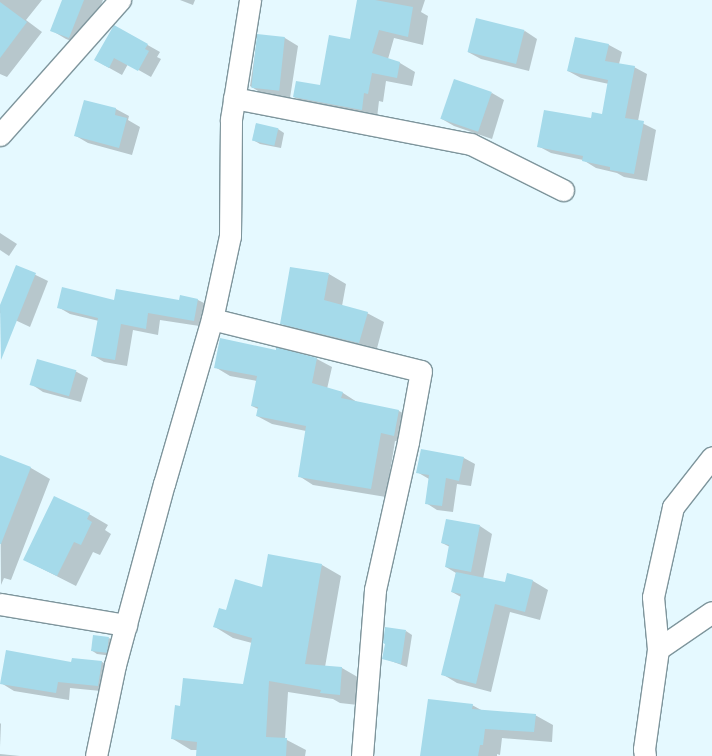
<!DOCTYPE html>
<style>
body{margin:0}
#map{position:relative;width:712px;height:756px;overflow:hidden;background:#e5f9ff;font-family:Inter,sans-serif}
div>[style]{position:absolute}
.shadow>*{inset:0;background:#0003}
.building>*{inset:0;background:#a5daea;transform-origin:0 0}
.roads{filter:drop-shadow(1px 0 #7e959c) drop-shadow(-1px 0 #7e959c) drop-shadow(0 1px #7e959c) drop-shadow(0 -1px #7e959c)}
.minor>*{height:21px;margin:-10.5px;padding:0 10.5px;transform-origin:10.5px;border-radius:10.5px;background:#fff}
span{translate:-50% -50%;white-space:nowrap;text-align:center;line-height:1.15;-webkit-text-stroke:3px #e5f9ff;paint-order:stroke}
</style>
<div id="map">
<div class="shadow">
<div style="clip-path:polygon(0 0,42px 0,26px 20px,42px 32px,7px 77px,0 74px)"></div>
<div style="clip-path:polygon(63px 0,103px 0,85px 46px,66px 39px,51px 30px)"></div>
<div style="clip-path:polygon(180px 0,195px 0,193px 5px)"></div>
<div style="clip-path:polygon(358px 0,425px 0,421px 12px,428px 16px,423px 45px,394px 38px,388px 59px,400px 63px,415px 72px,412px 86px,386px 81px,383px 102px,379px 101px,377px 118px,309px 105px,294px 97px,321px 86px,351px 40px)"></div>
<div style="clip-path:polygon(114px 26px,160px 52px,157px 57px,161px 59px,151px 77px,128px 64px,122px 75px,95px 60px)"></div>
<div style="clip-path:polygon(525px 31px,537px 39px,529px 71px,481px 59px,468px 52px)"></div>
<div style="clip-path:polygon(258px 35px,285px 38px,298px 46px,290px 98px,263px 94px,250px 86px)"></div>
<div style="clip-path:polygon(576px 38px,609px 45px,622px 52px,619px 64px,634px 67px,647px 74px,638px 121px,656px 130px,647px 181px,624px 177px,617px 173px,596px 168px,583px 160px,551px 153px,538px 146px,603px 115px,609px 84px,581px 78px,568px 71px)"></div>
<div style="clip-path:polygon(492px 93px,504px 100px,492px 139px,454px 126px,442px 119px)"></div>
<div style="clip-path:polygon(85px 101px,116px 109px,129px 116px,128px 120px,140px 127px,132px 155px,88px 143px,76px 136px)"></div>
<div style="clip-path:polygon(256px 124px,278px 129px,284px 133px,281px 148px,260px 144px,253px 140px)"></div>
<div style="clip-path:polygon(0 233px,17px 244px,9px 256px,0 250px)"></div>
<div style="clip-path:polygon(17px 266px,48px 281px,30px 327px,0 313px,0 307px)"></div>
<div style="clip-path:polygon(329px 274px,346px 284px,342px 306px,367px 313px,384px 322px,376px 352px,298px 333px,281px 323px)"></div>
<div style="clip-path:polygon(181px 297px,198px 300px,210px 306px,206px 327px,160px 320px,158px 335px,133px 330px,127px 366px,104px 362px,92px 355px,99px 321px,70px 314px,58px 307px,115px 301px,180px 301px)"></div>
<div style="clip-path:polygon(277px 349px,317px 359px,332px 367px,327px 389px,343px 393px,357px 402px,399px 411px,414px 419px,409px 444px,395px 441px,386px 497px,313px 485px,299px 476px,306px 431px,272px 424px,257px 416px,258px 409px,252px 406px,257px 381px,230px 376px,215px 367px,276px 351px)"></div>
<div style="clip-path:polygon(75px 371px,88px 378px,81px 402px,43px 392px,31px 384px)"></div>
<div style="clip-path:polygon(0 456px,31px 468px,50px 479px,11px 580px,4px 578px,1px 585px)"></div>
<div style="clip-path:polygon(464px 458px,475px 464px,471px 486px,457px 484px,453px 512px,437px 510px,426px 503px,429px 479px,417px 472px)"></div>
<div style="clip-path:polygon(89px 514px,108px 525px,105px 530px,111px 534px,100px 555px,93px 552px,76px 586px,25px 560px)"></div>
<div style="clip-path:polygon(480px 526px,492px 534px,483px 579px,505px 584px,508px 574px,533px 581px,548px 590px,540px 620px,510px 612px,491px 692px,457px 683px,442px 674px,461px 597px,452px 592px,456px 573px,446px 567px,450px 547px,442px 543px)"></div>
<div style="clip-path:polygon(322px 565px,341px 576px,325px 667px,342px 668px,361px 679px,358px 705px,340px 703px,333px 699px,288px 692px,285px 739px,306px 750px,305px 756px,197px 756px,197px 750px,191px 750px,173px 739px,181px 707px,244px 685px,252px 643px,233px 638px,215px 627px,227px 612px,262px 588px)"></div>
<div style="clip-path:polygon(406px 631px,412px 635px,407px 667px,383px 658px)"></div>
<div style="clip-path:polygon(109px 638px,115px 642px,112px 656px,97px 654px,91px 650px)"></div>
<div style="clip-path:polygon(73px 659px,102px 662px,115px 669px,111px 692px,70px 688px,69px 700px,14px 691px,1px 683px,72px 663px)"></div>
<div style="clip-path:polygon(472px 705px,483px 711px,535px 715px,553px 725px,552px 742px,502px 738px,500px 755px,497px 754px,497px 756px,421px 756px)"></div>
<div style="clip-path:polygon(0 723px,1px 724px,0 747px)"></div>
<div style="clip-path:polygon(0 754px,20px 756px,0 756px)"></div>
</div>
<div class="building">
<div style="clip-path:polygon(62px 0,84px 0,69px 38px,50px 31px)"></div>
<div style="clip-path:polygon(357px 0,375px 0,413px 7px,408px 37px,379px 30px,372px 53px,400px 62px,397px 78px,372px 73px,368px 94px,364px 93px,362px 110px,293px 97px,296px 81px,320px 85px,329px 35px,350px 39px)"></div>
<div style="clip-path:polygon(0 2px,27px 22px,0 58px)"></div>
<div style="left:476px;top:18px;width:50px;height:35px;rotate:14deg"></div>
<div style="clip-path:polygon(114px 25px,148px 44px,145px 49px,149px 51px,138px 71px,114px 58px,109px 68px,94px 60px)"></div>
<div style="left:257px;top:34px;width:28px;height:54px;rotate:6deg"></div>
<div style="clip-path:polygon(575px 37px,609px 44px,605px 61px,635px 66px,625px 118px,644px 121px,634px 174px,610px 170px,610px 167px,582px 161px,583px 156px,537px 147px,544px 110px,591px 118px,592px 112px,602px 114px,608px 80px,567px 71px)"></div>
<div style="left:454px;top:79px;width:40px;height:42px;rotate:19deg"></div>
<div style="clip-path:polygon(84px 100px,116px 108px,115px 115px,127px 118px,119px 148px,74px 136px)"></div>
<div style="left:256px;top:123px;width:23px;height:18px;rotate:13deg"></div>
<div style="clip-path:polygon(16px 265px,36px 273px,1px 360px,0 305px)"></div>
<div style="clip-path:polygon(290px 267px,329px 273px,324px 300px,368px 312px,359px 343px,280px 324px)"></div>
<div style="clip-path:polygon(62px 287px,114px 300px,116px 289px,179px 300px,180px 295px,198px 299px,194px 321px,148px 313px,146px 329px,121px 324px,115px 360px,91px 356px,98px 318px,57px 308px)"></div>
<div style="clip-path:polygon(220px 338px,276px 350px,276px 347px,317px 358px,312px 383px,343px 392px,341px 398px,399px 410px,394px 436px,381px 433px,371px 489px,298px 477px,306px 426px,256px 416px,258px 407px,251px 406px,257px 376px,214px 368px)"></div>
<div style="left:37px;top:359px;width:41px;height:27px;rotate:16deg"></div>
<div style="clip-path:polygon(421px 449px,464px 457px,459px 481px,446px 478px,442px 506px,425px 504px,429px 475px,416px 473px)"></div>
<div style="clip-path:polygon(0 455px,31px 467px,1px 544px,0 544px)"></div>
<div style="clip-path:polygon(54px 496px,90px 513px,87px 519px,92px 522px,81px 545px,74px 542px,57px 576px,23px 560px)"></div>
<div style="clip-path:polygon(446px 519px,480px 525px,471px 572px,445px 567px,449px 545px,441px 543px)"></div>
<div style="clip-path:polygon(268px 554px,322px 564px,305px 664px,342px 667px,340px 695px,320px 693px,321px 690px,269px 681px,266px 737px,287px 738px,286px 756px,196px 756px,197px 742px,171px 739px,175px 705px,180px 706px,183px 678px,243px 684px,252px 638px,213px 627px,219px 608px,226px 610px,235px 579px,262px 587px)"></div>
<div style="clip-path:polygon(456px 572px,505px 582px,507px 573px,533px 580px,525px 612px,495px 604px,476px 684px,441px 675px,461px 594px,451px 592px)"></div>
<div style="clip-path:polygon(385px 627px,406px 630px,401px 664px,382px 659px,385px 644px,383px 643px)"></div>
<div style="left:93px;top:635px;width:16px;height:16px;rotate:7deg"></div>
<div style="clip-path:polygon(6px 650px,71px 662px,72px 658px,102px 661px,98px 686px,58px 682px,56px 693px,0 684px)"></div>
<div style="clip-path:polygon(428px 699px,473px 704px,472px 709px,536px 714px,534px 732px,485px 729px,483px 745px,480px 745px,478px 756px,420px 756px)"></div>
</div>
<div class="roads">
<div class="minor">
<div style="left:234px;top:98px;width:241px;rotate:11deg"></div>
<div style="left:471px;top:144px;width:103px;rotate:26.6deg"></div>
<div style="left:0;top:135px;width:181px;rotate:-48.4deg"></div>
<div style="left:212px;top:319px;width:215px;rotate:14deg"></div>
<div style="left:421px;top:371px;width:72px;rotate:100.4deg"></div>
<div style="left:408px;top:442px;width:152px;rotate:102.6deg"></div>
<div style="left:375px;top:590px;width:167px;rotate:94.5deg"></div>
<div style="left:0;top:604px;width:128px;rotate:9.5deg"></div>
<div style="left:658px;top:649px;width:52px;rotate:-95.5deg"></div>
<div style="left:653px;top:597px;width:92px;rotate:-77.5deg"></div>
<div style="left:673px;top:507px;width:63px;rotate:-52deg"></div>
<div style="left:96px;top:756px;width:93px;rotate:-78.2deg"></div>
<div style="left:115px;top:665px;width:188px;rotate:-74.9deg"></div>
<div style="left:164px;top:484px;width:172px;rotate:-73.8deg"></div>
<div style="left:212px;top:319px;width:85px;rotate:-77.8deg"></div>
<div style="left:230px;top:236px;width:117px;rotate:-89.5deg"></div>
<div style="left:231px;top:119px;width:121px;rotate:-80.9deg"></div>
<div style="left:645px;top:756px;width:7px;rotate:-98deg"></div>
<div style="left:644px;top:749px;width:101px;rotate:-82deg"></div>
<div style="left:658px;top:649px;width:65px;rotate:-34.4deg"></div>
</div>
</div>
</div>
